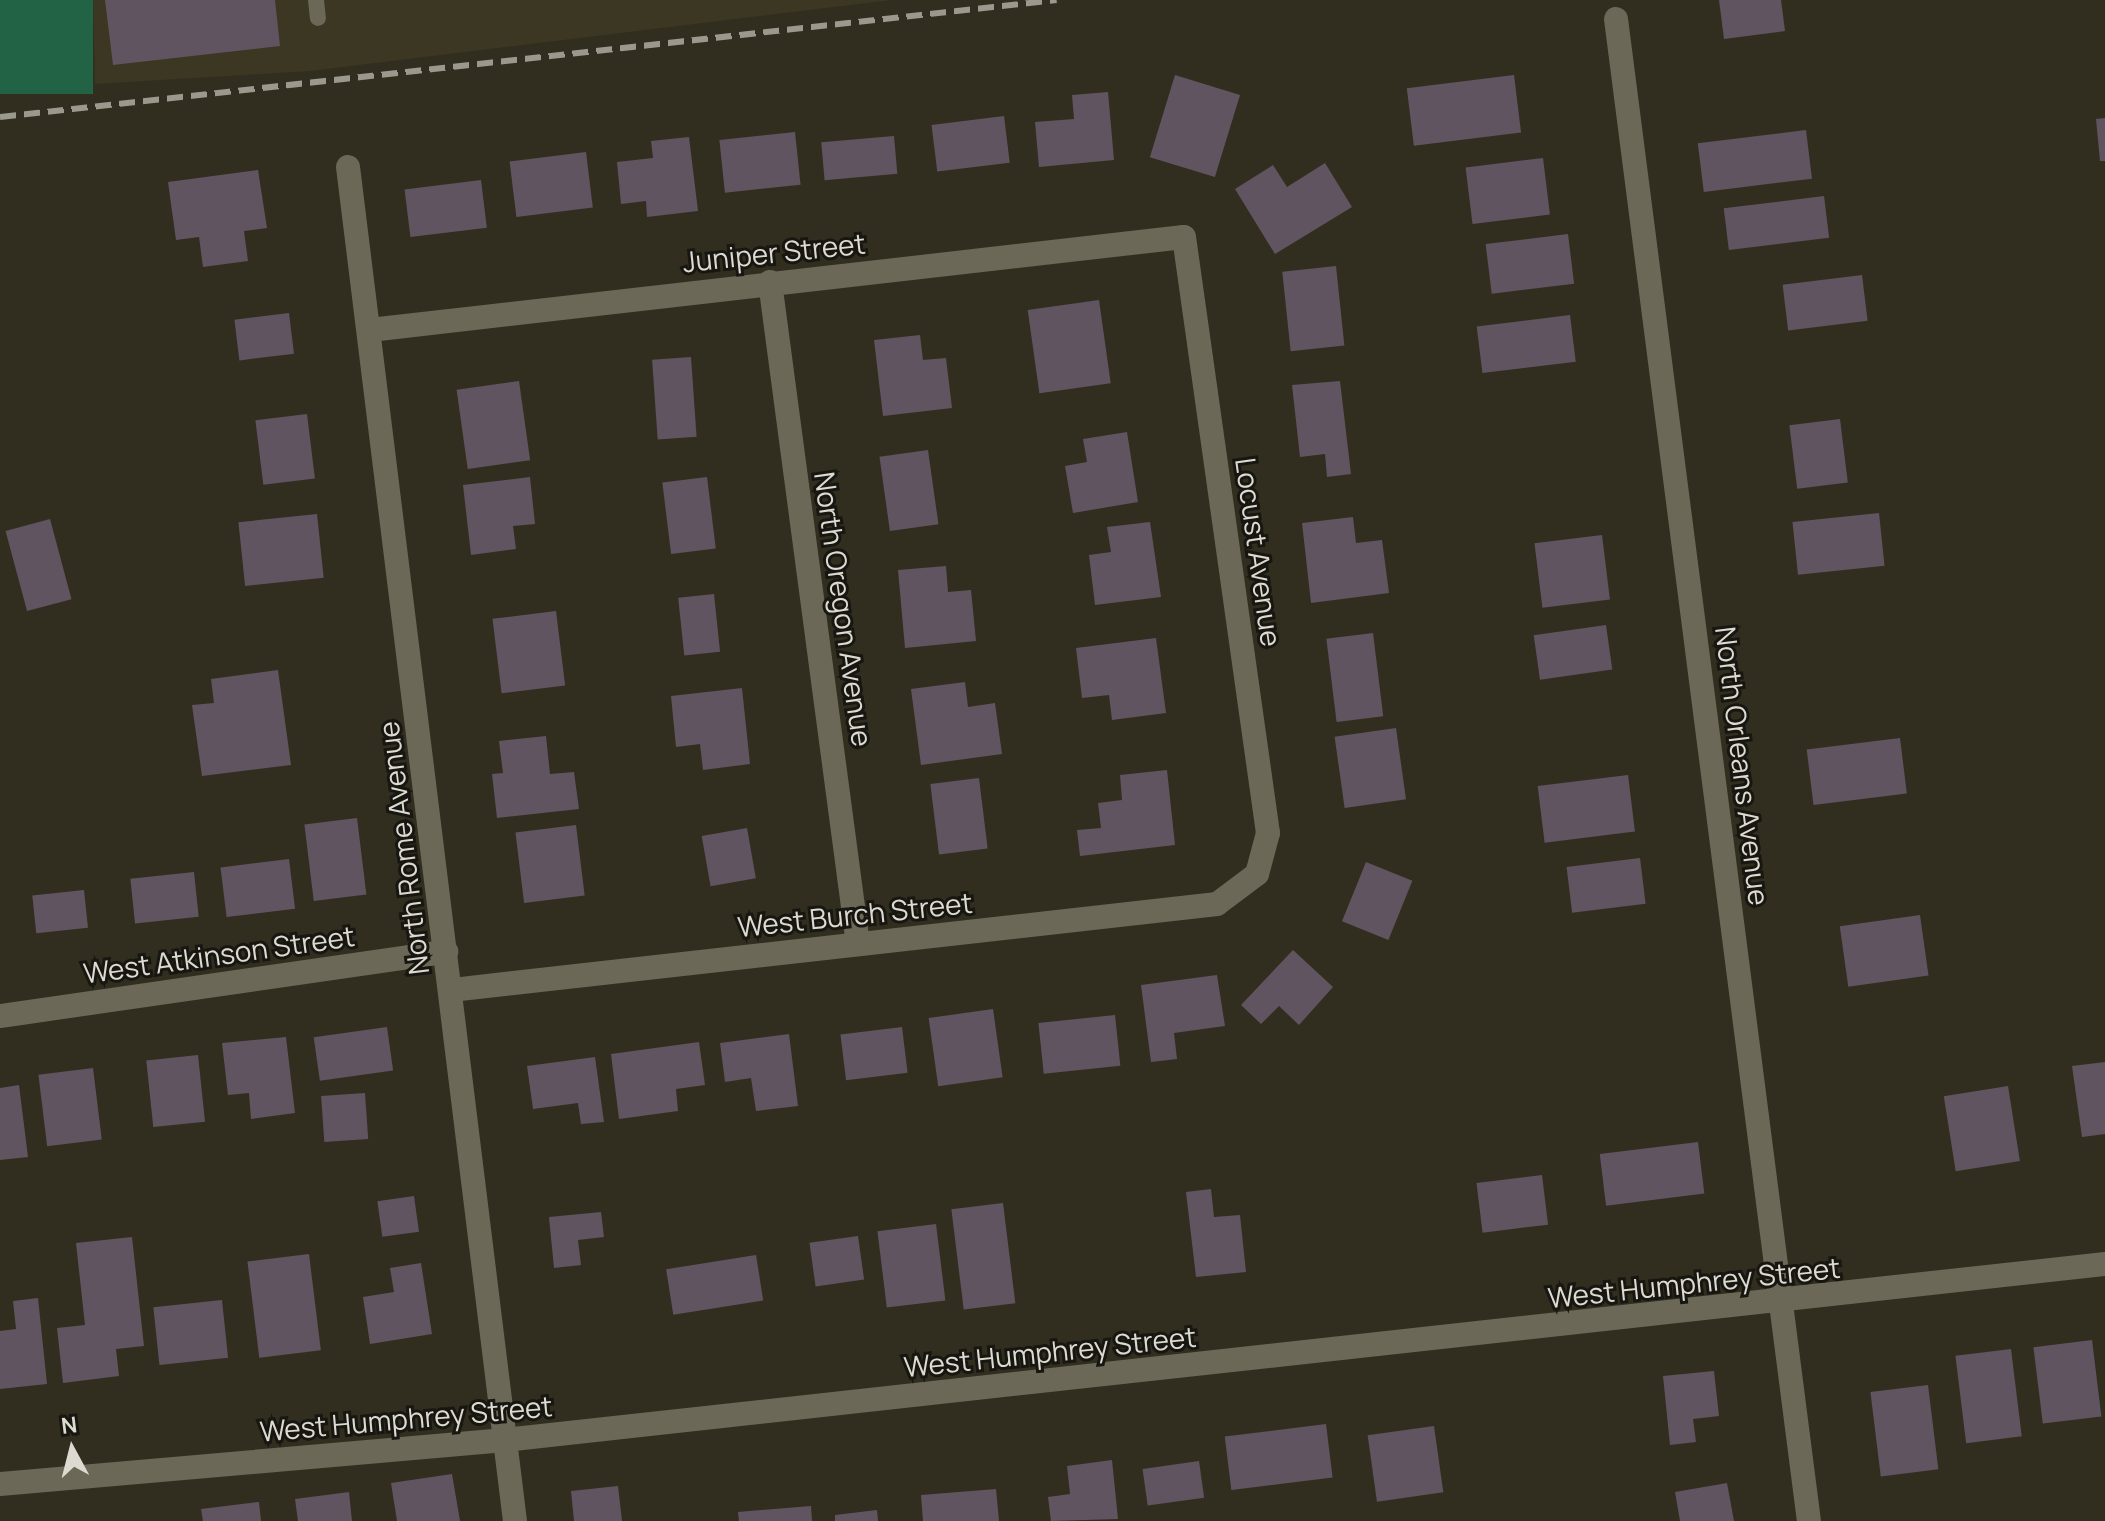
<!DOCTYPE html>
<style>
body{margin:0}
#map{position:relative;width:2105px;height:1521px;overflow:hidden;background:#312e20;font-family:Manrope,sans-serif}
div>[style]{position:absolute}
.built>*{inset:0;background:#3b3722}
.green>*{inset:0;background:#226345;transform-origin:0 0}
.building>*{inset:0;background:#605460;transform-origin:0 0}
.lane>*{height:16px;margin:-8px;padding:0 8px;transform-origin:8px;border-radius:8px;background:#6b6858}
.street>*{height:24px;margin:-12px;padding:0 12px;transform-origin:12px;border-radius:12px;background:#6b6858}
.rail>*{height:6px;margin-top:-3px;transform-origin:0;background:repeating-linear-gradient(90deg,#9b998e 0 16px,transparent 0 24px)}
span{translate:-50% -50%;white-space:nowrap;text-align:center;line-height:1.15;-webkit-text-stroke:6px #171610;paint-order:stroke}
.street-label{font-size:28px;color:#dcdad1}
.north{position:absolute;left:32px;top:1409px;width:80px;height:80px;-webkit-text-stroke:6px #171610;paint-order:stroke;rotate:353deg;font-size:22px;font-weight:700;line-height:32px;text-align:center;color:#dcdad1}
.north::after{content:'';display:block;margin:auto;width:28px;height:36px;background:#dcdad1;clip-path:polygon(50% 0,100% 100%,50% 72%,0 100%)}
</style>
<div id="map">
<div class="built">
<div style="clip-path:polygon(93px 0,892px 0,310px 71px,95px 84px)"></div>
</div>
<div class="green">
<div style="left:0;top:0;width:93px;height:94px"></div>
</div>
<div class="building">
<div style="clip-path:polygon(105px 0,275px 0,280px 46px,113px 65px)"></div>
<div style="clip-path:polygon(1719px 0,1781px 0,1785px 31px,1724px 39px)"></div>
<div style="left:1175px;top:75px;width:68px;height:86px;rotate:17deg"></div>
<div style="left:1514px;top:75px;width:58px;height:108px;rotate:83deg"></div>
<div style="clip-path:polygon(1108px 92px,1114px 160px,1039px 167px,1035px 122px,1074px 119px,1072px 95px)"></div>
<div style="left:1004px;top:116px;width:47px;height:73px;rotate:83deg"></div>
<div style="clip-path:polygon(2105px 118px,2105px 161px,2100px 161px,2096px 119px)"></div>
<div style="left:1806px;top:130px;width:49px;height:109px;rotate:83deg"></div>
<div style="left:795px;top:132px;width:53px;height:76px;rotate:84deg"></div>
<div style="left:894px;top:136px;width:38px;height:73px;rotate:85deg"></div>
<div style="clip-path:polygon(689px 137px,698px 211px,647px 217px,646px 201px,621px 204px,617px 162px,653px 158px,651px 141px)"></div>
<div style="left:586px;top:152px;width:56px;height:77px;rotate:83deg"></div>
<div style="left:1543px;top:158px;width:57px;height:78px;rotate:83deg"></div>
<div style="clip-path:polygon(1325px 163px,1352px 207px,1275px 254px,1235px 189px,1273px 165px,1287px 187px)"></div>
<div style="clip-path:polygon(258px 170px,267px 228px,244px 231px,248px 261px,203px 267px,199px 237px,176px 240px,168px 182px)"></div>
<div style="left:481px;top:180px;width:48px;height:77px;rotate:83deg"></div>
<div style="left:1824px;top:196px;width:42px;height:101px;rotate:83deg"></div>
<div style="left:1568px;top:234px;width:50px;height:83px;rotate:83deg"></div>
<div style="left:1336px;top:266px;width:80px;height:54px;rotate:84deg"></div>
<div style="left:1862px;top:275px;width:46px;height:80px;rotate:83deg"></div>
<div style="left:1099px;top:300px;width:84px;height:72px;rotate:82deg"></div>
<div style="left:289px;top:313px;width:41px;height:55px;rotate:83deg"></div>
<div style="left:1570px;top:315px;width:47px;height:94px;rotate:83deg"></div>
<div style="clip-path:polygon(920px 335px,923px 360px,946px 358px,952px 408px,883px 416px,874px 340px)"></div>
<div style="left:691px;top:357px;width:80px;height:39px;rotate:86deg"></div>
<div style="left:519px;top:381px;width:80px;height:63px;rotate:82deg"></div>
<div style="clip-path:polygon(1340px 381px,1351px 474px,1327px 477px,1325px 454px,1300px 457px,1292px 385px)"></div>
<div style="left:307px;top:414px;width:65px;height:52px;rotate:83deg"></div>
<div style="left:1840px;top:419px;width:64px;height:51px;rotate:83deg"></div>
<div style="clip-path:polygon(1127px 432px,1138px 502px,1073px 513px,1065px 466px,1087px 462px,1083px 439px)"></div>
<div style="left:928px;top:450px;width:75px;height:49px;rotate:82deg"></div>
<div style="clip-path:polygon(530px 477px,535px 524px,513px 526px,516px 549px,471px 555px,463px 485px)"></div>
<div style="left:707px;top:477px;width:72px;height:45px;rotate:83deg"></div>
<div style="left:1879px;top:513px;width:53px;height:87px;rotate:84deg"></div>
<div style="left:317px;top:514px;width:64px;height:79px;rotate:84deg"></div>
<div style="clip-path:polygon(1353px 517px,1356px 543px,1382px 540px,1389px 593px,1311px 603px,1302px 523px)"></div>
<div style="left:50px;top:519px;width:83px;height:46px;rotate:75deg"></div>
<div style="clip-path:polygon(1150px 522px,1161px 597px,1095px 605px,1089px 555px,1111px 552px,1107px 527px)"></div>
<div style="left:1602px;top:535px;width:65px;height:68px;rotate:83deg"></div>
<div style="clip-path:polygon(946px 566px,948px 592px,971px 590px,976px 641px,905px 648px,898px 570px)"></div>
<div style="left:714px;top:594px;width:58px;height:36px;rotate:84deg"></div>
<div style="left:556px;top:611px;width:75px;height:64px;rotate:83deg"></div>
<div style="left:1606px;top:625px;width:45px;height:73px;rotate:82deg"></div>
<div style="left:1373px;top:633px;width:84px;height:47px;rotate:83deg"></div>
<div style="clip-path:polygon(1156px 638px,1166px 713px,1112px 720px,1109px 695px,1082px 698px,1076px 648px)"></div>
<div style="clip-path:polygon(278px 670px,291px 765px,202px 776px,192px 705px,214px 703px,211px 679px)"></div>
<div style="clip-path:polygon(965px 682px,968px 707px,995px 703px,1002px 754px,921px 765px,911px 689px)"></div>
<div style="clip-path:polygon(742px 688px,750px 764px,703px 770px,700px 744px,676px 747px,671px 696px)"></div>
<div style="left:1396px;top:728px;width:72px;height:62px;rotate:82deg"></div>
<div style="clip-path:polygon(546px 736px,550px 774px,574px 772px,579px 809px,497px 818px,492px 774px,503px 773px,499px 741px)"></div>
<div style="left:1900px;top:738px;width:56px;height:94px;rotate:83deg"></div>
<div style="clip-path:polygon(1167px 770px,1175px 845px,1080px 856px,1077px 830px,1101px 828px,1098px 803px,1122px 800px,1120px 775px)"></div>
<div style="left:1628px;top:775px;width:57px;height:91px;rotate:83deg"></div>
<div style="left:979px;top:778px;width:71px;height:49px;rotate:83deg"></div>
<div style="left:357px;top:818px;width:77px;height:53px;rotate:83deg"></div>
<div style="left:576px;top:825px;width:71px;height:61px;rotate:83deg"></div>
<div style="left:747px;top:828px;width:51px;height:46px;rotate:80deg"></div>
<div style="left:1640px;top:858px;width:46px;height:74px;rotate:83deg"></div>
<div style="left:289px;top:859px;width:50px;height:69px;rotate:83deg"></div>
<div style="left:1366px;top:862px;width:50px;height:64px;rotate:22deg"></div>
<div style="left:194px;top:872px;width:45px;height:64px;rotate:84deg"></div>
<div style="left:84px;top:890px;width:38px;height:52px;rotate:84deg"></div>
<div style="left:1920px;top:915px;width:61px;height:81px;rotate:82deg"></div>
<div style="clip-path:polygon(1293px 950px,1333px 987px,1299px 1025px,1279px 1006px,1261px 1024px,1241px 1005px)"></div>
<div style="clip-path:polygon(1217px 975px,1225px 1026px,1174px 1033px,1177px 1059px,1151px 1062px,1141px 985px)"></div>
<div style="left:993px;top:1009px;width:69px;height:65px;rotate:82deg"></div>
<div style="left:1115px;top:1015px;width:51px;height:77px;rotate:84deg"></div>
<div style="left:387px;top:1027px;width:44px;height:74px;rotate:82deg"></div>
<div style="left:902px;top:1027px;width:46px;height:62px;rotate:83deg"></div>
<div style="clip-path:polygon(789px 1034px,798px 1106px,756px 1111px,751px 1078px,725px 1082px,720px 1043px)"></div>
<div style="clip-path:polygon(286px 1037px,295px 1113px,251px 1119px,249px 1093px,228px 1095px,222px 1043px)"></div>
<div style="clip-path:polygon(699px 1042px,705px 1085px,676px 1089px,678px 1111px,619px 1119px,611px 1054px)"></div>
<div style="left:198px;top:1055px;width:67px;height:52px;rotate:84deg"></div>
<div style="clip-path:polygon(595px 1057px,604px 1122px,581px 1124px,578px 1103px,533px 1109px,527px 1066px)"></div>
<div style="clip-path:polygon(2105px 1062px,2105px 1134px,2082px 1137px,2072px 1066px)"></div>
<div style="left:93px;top:1068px;width:72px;height:55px;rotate:83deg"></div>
<div style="clip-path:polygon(19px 1085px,28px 1157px,0 1160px,0 1088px)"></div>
<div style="left:2008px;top:1086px;width:76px;height:65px;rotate:81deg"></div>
<div style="left:365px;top:1093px;width:46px;height:44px;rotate:86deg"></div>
<div style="left:1698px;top:1142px;width:52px;height:99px;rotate:83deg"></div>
<div style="left:1542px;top:1175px;width:50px;height:66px;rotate:83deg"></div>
<div style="clip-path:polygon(1211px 1189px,1214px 1217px,1240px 1215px,1246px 1272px,1196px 1277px,1186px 1192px)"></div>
<div style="left:414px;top:1196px;width:36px;height:37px;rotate:82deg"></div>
<div style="left:1003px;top:1203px;width:101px;height:52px;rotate:83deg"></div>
<div style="clip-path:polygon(601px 1212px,604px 1237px,578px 1240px,581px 1265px,554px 1268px,549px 1217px)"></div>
<div style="left:936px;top:1224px;width:77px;height:59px;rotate:83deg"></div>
<div style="left:858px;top:1236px;width:44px;height:49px;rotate:82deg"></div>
<div style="clip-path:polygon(132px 1237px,144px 1346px,116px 1349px,119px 1376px,63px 1383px,57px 1328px,85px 1325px,76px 1243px)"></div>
<div style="left:309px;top:1254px;width:97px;height:62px;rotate:83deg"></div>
<div style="left:756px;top:1255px;width:46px;height:91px;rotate:81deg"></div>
<div style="clip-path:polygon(421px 1263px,432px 1334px,370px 1344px,363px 1297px,394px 1292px,390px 1268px)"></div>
<div style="clip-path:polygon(38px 1298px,47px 1384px,0 1389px,0 1331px,16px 1329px,13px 1301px)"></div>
<div style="left:222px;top:1300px;width:58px;height:69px;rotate:84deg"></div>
<div style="left:2092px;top:1340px;width:77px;height:59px;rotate:83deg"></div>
<div style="left:2011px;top:1349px;width:88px;height:56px;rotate:83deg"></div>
<div style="clip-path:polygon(1714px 1371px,1719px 1416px,1693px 1419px,1696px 1442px,1670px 1445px,1663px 1376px)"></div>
<div style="left:1928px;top:1385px;width:85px;height:58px;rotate:83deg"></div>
<div style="left:1326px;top:1424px;width:54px;height:102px;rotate:83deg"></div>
<div style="left:1434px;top:1426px;width:67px;height:67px;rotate:82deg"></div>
<div style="clip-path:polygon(1112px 1460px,1118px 1519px,1051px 1521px,1048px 1497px,1070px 1494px,1067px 1466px)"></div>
<div style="left:1199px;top:1461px;width:37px;height:57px;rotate:82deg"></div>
<div style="clip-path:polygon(452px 1474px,460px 1521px,397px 1521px,391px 1483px)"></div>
<div style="clip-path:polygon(1727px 1483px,1734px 1521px,1680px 1521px,1675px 1492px)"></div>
<div style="clip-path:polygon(618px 1486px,622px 1521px,574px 1521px,571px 1491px)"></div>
<div style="clip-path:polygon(996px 1489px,999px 1521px,923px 1521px,921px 1495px)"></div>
<div style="clip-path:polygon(349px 1492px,352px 1521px,298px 1521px,295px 1499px)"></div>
<div style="clip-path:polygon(259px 1502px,261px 1521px,203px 1521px,201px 1509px)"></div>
<div style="clip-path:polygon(811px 1506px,812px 1521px,739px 1521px,738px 1512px)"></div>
<div style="clip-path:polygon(877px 1510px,878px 1521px,835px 1521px,835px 1515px)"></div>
</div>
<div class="lane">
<div style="left:316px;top:0;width:18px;rotate:84deg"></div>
</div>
<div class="street">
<div style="left:1616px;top:19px;width:1514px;rotate:82.68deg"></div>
<div style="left:348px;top:167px;width:1364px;rotate:82.97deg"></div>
<div style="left:770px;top:282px;width:668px;rotate:82.43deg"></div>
<div style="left:370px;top:330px;width:819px;rotate:-6.52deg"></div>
<div style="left:1184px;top:237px;width:602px;rotate:81.98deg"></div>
<div style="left:1268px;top:833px;width:42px;rotate:105deg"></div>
<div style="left:1257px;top:874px;width:50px;rotate:143.1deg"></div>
<div style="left:1217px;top:904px;width:771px;rotate:173.59deg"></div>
<div style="left:0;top:1016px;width:451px;rotate:-8.2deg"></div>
<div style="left:0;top:1484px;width:507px;rotate:-4.98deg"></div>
<div style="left:505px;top:1440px;width:1610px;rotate:-6.28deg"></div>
</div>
<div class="rail">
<div style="left:0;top:117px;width:1063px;rotate:-6.32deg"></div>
</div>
<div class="street-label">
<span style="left:774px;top:252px;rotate:-6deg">Juniper Street</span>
<span style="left:1259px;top:552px;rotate:82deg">Locust Avenue</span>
<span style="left:844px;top:609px;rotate:82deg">North Oregon Avenue</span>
<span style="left:1743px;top:766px;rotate:83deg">North Orleans Avenue</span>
<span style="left:403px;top:848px;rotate:-97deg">North Rome Avenue</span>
<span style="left:855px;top:914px;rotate:-6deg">West Burch Street</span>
<span style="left:219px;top:954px;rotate:-8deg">West Atkinson Street</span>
<span style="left:1694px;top:1282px;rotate:-6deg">West Humphrey Street</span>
<span style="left:1050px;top:1351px;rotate:-6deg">West Humphrey Street</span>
<span style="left:406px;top:1418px;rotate:-5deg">West Humphrey Street</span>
</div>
<div class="north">N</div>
</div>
